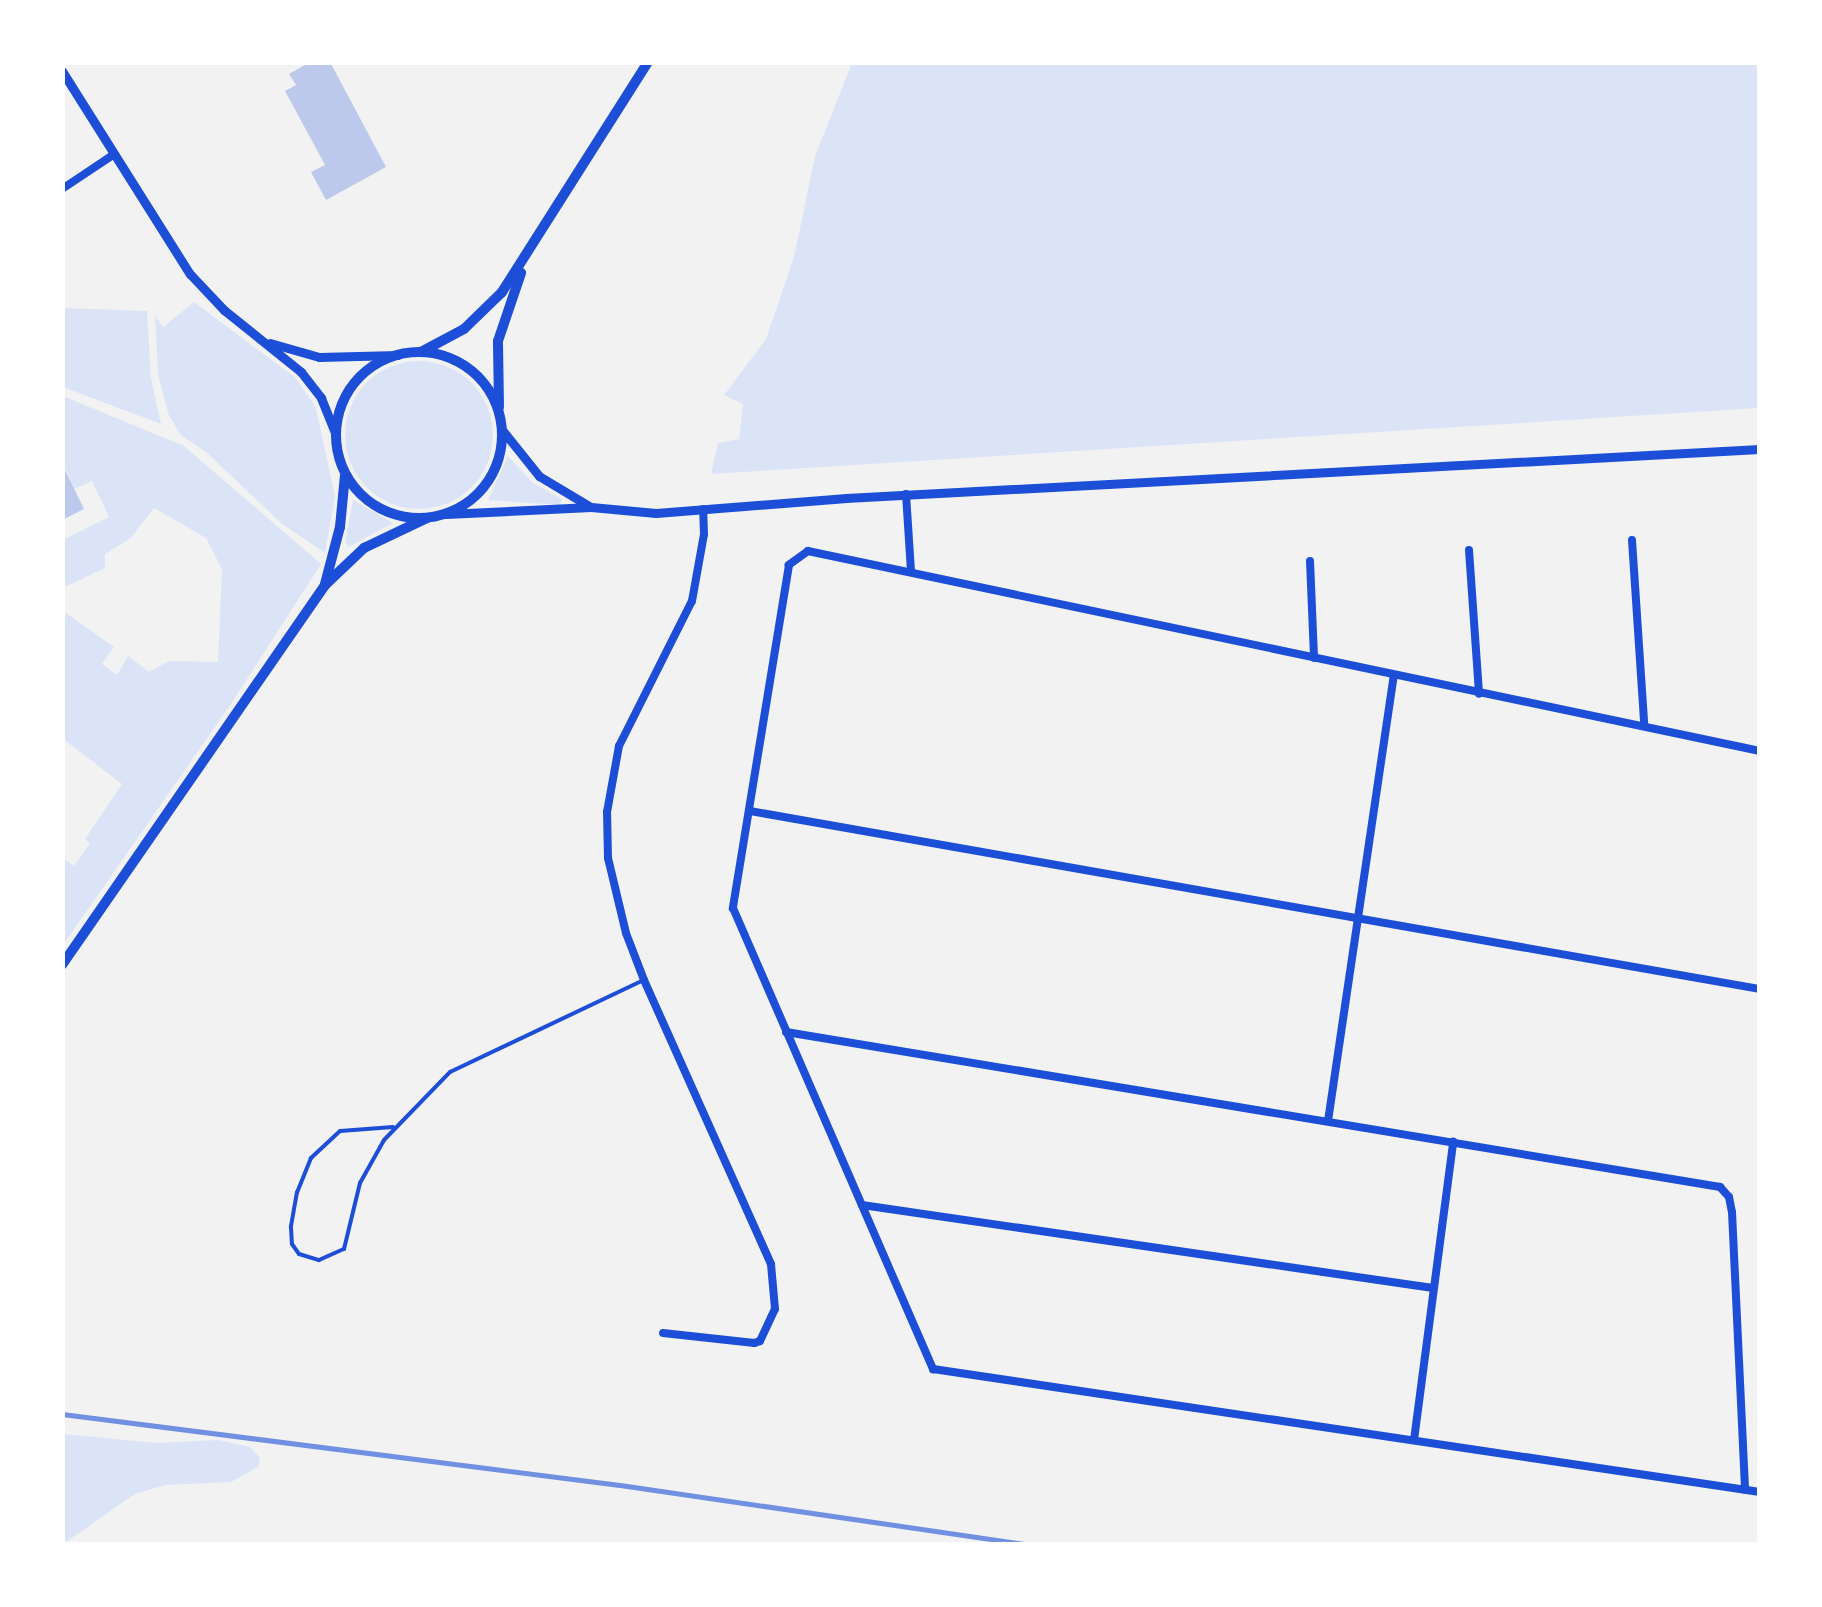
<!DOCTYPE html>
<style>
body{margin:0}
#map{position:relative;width:1822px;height:1607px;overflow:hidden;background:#f2f2f2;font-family:Figtree,sans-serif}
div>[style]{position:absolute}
.green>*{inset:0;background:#dbe4f7}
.round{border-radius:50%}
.building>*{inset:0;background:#bdc9ec}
.service>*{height:4px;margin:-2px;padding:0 2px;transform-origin:2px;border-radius:2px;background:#1d4ed8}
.minor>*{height:8px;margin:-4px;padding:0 4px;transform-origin:4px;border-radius:4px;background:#1d4ed8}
.tertiary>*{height:9px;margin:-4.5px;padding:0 4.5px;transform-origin:4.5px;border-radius:4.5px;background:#1d4ed8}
.secondary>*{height:10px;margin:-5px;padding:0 5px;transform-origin:5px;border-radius:5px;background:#1d4ed8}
.secondary>.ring{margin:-5px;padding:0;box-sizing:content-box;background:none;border:10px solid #1d4ed8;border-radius:50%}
.rail>*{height:5px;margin:-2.5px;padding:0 2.5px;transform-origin:2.5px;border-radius:2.5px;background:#7290e2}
span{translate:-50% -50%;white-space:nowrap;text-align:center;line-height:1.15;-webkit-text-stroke:10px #fff;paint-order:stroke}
.frame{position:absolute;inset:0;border:65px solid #fff;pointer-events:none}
</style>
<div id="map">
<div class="green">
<div style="clip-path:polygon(852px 63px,1759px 63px,1759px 408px,711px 474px,718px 443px,739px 439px,743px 404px,724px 395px,766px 339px,794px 257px,815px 156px)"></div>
<div style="clip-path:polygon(194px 302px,296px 378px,316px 408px,335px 497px,325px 553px,281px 523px,207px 453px,181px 435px,169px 416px,158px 375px,155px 315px,163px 327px)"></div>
<div style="clip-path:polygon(63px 308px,147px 311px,151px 378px,161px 424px,63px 387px)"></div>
<div class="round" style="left:345px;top:361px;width:148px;height:148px"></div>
<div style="clip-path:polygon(63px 396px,184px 446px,321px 564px,231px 704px,63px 945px,63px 858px,74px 866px,90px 843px,85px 839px,122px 784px,63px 739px,63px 611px,114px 647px,102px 664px,117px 675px,128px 656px,149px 672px,169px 661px,218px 662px,222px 569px,206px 538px,154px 508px,130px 539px,105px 554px,105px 568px,63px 588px,63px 540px,109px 517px,92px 481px,74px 489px,63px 464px)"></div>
<div style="clip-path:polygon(508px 456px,533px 483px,562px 499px,560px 505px,488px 500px)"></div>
<div style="clip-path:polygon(353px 500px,393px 523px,349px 547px,345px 542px)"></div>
<div style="clip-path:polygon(63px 1434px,156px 1443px,218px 1440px,250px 1447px,260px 1458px,258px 1467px,231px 1482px,165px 1485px,135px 1494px,63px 1544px)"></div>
</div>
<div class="building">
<div style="clip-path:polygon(310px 62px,330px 62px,386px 167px,326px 200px,311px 172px,325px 165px,285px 91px,296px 85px,289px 74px)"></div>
<div style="clip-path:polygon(62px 464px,84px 509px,62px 520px)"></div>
</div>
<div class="service">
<div style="left:393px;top:1127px;width:53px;rotate:175.7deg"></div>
<div style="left:340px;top:1131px;width:40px;rotate:137deg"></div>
<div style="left:311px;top:1158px;width:37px;rotate:112deg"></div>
<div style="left:297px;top:1192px;width:36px;rotate:100deg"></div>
<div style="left:291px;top:1227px;width:17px;rotate:87deg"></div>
<div style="left:292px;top:1244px;width:12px;rotate:55deg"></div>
<div style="left:299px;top:1254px;width:21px;rotate:17deg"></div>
<div style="left:319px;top:1260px;width:27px;rotate:-24deg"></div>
<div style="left:344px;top:1249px;width:68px;rotate:-76.4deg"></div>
<div style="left:360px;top:1183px;width:49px;rotate:-60.8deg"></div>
<div style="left:384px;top:1140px;width:95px;rotate:-45.9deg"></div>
<div style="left:450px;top:1072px;width:215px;rotate:-25.4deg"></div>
</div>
<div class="minor">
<div style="left:62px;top:189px;width:61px;rotate:-33.7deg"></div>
<div style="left:906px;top:494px;width:78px;rotate:86.3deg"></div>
<div style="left:1632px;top:540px;width:183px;rotate:86.2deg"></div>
<div style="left:1469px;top:550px;width:144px;rotate:86deg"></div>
<div style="left:1310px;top:561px;width:97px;rotate:87.6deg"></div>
<div style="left:1760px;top:751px;width:973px;rotate:-168.14deg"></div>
<div style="left:808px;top:551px;width:24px;rotate:144deg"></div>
<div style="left:789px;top:565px;width:348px;rotate:99.3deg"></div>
<div style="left:733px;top:908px;width:503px;rotate:66.55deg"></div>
<div style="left:933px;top:1369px;width:836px;rotate:8.46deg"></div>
<div style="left:750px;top:811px;width:1026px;rotate:10deg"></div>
<div style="left:786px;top:1032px;width:947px;rotate:9.42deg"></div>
<div style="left:1720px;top:1187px;width:13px;rotate:48deg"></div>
<div style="left:1729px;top:1197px;width:15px;rotate:79deg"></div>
<div style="left:1732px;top:1212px;width:278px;rotate:87.3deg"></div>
<div style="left:1328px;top:1121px;width:450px;rotate:-81.6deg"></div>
<div style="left:862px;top:1205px;width:577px;rotate:8.27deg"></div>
<div style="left:663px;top:1333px;width:92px;rotate:6.3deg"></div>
<div style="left:754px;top:1343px;width:6px;rotate:-18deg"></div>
<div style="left:760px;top:1341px;width:35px;rotate:-65deg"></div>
<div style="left:775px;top:1309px;width:45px;rotate:-95.1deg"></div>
<div style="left:771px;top:1264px;width:311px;rotate:-114.1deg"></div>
<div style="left:644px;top:980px;width:50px;rotate:-111deg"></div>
<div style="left:626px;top:933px;width:77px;rotate:-103.5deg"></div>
<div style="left:608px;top:858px;width:46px;rotate:-91.2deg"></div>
<div style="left:607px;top:812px;width:67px;rotate:-79.7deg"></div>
<div style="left:619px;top:746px;width:162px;rotate:-63.3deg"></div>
<div style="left:692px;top:601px;width:68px;rotate:-79.8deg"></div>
<div style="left:704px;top:534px;width:25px;rotate:-92deg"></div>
<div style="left:1414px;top:1440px;width:301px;rotate:-82.5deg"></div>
</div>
<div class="tertiary">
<div style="left:62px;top:71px;width:240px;rotate:57.8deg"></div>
<div style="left:190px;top:274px;width:50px;rotate:46.6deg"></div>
<div style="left:224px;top:310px;width:99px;rotate:38.8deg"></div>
<div style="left:301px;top:372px;width:33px;rotate:52deg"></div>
<div style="left:321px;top:398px;width:40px;rotate:68deg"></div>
<div style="left:270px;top:343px;width:51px;rotate:15.9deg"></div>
<div style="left:319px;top:357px;width:79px;rotate:-1.5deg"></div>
<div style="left:503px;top:431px;width:58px;rotate:51.3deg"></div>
<div style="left:539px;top:476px;width:58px;rotate:31deg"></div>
<div style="left:446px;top:514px;width:145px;rotate:-2.8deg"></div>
<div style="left:591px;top:507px;width:65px;rotate:5.3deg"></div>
<div style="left:656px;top:513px;width:191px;rotate:-4.5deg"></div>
<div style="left:846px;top:498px;width:915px;rotate:-3.07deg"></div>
</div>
<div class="secondary">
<div style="left:421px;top:352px;width:49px;rotate:-28.1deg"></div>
<div style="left:464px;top:329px;width:53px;rotate:-44.2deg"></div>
<div style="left:502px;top:292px;width:272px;rotate:-57.6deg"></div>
<div class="ring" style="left:336px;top:352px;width:156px;height:156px"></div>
<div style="left:499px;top:407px;width:66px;rotate:-90.9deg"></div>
<div style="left:498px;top:341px;width:72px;rotate:-71.3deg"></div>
<div style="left:325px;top:584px;width:59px;rotate:-75.3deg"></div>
<div style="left:340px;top:527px;width:52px;rotate:-84.5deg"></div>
<div style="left:62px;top:965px;width:462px;rotate:-55.3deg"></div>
<div style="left:325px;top:585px;width:54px;rotate:-43.5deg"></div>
<div style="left:364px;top:548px;width:70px;rotate:-25.5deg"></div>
</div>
<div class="rail">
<div style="left:62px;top:1414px;width:562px;rotate:7.25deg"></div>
<div style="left:620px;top:1485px;width:409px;rotate:8.3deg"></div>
</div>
<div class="frame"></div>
</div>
